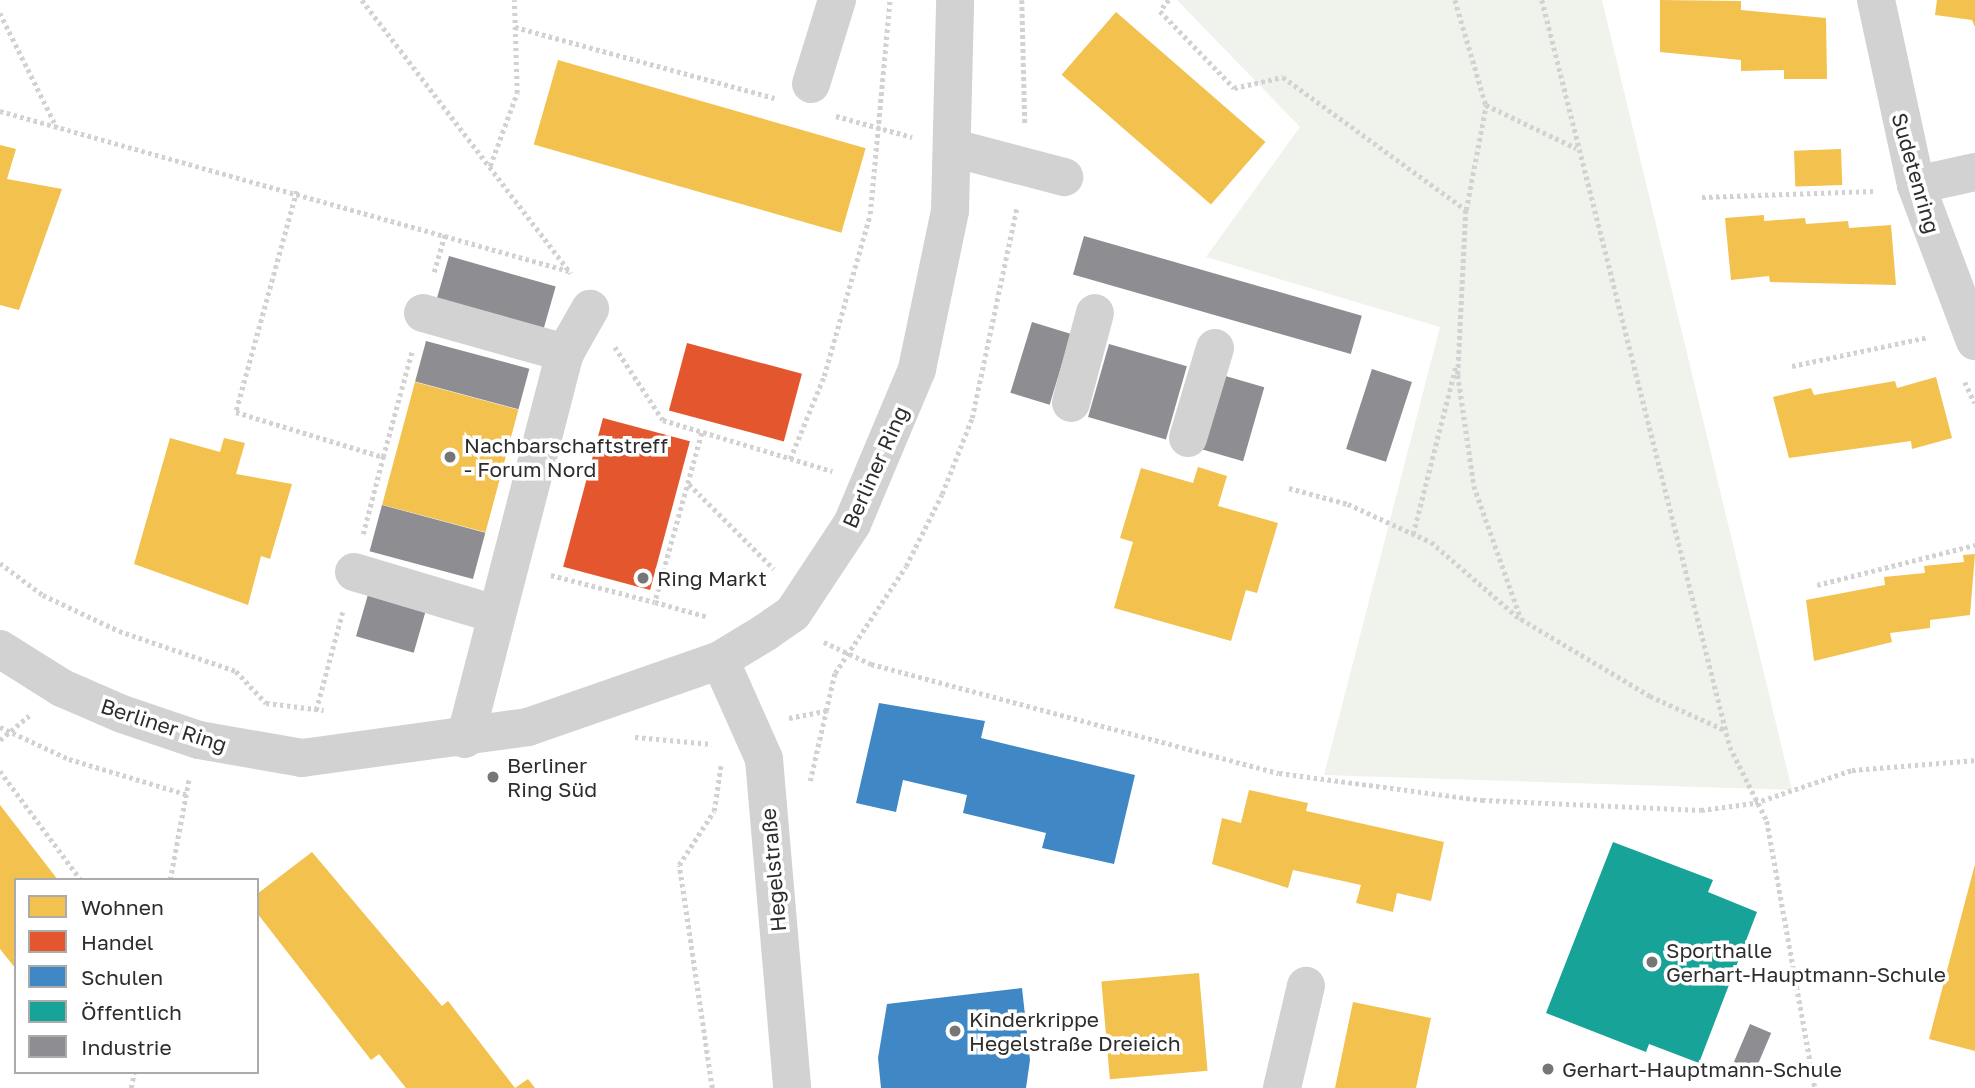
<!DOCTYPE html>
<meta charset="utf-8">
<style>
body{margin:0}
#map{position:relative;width:1975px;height:1088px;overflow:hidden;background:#fff;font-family:"Golos Text",sans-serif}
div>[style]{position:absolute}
.green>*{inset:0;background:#eff3eb}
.homes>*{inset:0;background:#f2c14e;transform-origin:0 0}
.shops>*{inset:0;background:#e4572e;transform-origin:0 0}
.schools>*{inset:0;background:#3f88c5}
.public>*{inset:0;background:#17a398}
.industry>*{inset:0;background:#8d8d92;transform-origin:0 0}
.path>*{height:4.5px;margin-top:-2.25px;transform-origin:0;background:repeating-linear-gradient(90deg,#d2d2d2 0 3.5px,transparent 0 7px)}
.minor>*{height:38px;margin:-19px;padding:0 19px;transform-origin:19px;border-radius:19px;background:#d2d2d2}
.dots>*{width:19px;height:19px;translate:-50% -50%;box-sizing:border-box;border:4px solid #fff;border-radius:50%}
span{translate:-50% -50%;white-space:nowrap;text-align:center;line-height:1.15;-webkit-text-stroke:7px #fff;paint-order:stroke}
.street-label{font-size:21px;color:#2d2d2d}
.poi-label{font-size:21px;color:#2d2d2d}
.left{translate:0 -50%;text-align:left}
.legend{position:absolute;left:14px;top:878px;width:245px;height:196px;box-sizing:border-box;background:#fff;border:2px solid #ababab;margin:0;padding:9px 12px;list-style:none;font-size:21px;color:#2d2d2d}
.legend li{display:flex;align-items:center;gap:14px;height:35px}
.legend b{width:35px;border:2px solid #ababab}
</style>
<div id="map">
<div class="green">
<div style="clip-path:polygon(1177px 0,1602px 0,1792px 790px,1324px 775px,1440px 327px,1206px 257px,1300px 127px)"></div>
</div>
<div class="homes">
<div style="clip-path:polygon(1660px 0,1741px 1px,1741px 10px,1826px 18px,1827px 79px,1784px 79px,1784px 70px,1741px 71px,1741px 60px,1660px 52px)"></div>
<div style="clip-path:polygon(1937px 0,1975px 0,1975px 27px,1972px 20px,1935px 15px)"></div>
<div style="left:1116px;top:12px;width:198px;height:83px;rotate:41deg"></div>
<div style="left:558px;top:60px;width:320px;height:88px;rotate:16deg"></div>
<div style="clip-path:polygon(0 145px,16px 149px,7px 179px,62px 189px,19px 310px,0 305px)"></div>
<div style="left:1841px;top:149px;width:36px;height:47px;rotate:88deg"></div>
<div style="clip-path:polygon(1764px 215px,1764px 221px,1805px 218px,1806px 224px,1848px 221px,1849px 228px,1891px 225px,1896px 285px,1770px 282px,1769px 276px,1731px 280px,1725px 218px)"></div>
<div style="clip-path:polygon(1936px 377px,1952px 438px,1912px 449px,1911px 441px,1789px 458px,1773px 397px,1811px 388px,1814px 395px,1895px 381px,1897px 388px)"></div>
<div style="left:415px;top:382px;width:107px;height:127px;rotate:15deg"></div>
<div style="clip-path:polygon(170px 438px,220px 452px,224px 438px,245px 443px,236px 474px,292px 484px,270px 559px,261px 556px,248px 605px,134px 564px)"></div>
<div style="clip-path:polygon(1198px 467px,1227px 476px,1218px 506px,1278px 523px,1257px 593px,1246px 590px,1231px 641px,1114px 608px,1133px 542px,1120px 538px,1141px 468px,1193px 483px)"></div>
<div style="clip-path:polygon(1975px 554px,1970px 615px,1930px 620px,1930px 628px,1890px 633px,1892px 642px,1814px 661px,1806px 600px,1885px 585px,1884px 577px,1925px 573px,1924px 566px,1964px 562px,1963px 555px)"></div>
<div style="clip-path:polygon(1249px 790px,1308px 803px,1306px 811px,1444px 842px,1431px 901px,1397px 893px,1393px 912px,1356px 903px,1361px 885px,1293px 870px,1288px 888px,1212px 864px,1222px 818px,1241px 823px)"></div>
<div style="clip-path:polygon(0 805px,58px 880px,16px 880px,16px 969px,0 949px)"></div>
<div style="clip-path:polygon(312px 852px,442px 1006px,448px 1001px,515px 1088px,528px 1079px,535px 1088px,406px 1088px,379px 1054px,371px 1060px,257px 913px,257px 894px)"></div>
<div style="clip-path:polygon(1975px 864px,1975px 1051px,1929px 1039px)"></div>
<div style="left:1199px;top:973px;width:98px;height:98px;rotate:85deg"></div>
<div style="clip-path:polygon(1353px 1002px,1431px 1018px,1416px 1088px,1335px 1088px)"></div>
</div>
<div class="shops">
<div style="left:687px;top:343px;width:119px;height:70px;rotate:15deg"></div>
<div style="left:603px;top:418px;width:90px;height:154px;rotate:15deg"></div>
</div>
<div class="schools">
<div style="clip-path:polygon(879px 703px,985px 721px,981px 738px,1135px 775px,1114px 864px,1042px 848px,1046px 833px,963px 813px,967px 795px,903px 780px,896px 812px,856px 803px)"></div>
<div style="clip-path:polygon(1022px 988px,1030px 1060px,1026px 1088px,881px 1088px,878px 1058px,887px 1004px)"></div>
</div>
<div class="public">
<div style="clip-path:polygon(1613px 842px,1713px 880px,1708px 892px,1757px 912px,1699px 1063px,1649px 1044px,1646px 1052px,1546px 1013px)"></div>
</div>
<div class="industry">
<div style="left:1084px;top:236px;width:289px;height:40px;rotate:16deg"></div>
<div style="left:449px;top:256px;width:111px;height:48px;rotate:16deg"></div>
<div style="left:1032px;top:322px;width:41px;height:74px;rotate:17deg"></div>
<div style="left:426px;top:341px;width:107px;height:42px;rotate:15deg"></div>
<div style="left:1109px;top:344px;width:81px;height:76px;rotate:16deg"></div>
<div style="left:1372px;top:369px;width:42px;height:84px;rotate:18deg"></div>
<div style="left:1222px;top:375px;width:44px;height:77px;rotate:16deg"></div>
<div style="left:382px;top:505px;width:107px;height:48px;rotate:15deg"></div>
<div style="left:369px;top:591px;width:60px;height:47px;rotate:16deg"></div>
<div style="left:1750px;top:1024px;width:23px;height:41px;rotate:23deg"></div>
</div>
<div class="path">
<div style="left:362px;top:0;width:344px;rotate:52.6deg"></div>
<div style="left:1022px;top:0;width:125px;rotate:88.6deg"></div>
<div style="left:1169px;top:0;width:14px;rotate:129deg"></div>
<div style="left:1160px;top:11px;width:107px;rotate:46.1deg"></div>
<div style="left:1234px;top:88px;width:50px;rotate:-12.7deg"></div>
<div style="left:1283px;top:77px;width:226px;rotate:36deg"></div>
<div style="left:1466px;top:210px;width:165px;rotate:92.8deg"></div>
<div style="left:1458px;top:375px;width:112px;rotate:81.8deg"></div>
<div style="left:1474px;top:486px;width:141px;rotate:70.5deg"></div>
<div style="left:1521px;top:619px;width:150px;rotate:30.8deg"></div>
<div style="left:1650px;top:696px;width:82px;rotate:24.4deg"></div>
<div style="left:1455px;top:0;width:109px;rotate:73.6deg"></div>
<div style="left:1486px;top:105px;width:100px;rotate:25.5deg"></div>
<div style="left:1542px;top:0;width:770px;rotate:75.87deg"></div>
<div style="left:1730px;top:747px;width:83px;rotate:63.4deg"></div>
<div style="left:1767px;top:821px;width:271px;rotate:79.8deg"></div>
<div style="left:0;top:13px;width:128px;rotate:63.6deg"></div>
<div style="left:515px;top:27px;width:269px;rotate:15.3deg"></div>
<div style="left:0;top:111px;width:591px;rotate:15.71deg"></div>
<div style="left:836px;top:116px;width:79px;rotate:15.4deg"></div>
<div style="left:490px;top:166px;width:78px;rotate:-69.7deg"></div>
<div style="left:517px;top:93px;width:93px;rotate:-91.8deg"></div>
<div style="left:297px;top:191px;width:229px;rotate:105.4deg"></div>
<div style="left:236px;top:412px;width:154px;rotate:17deg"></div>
<div style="left:383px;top:457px;width:110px;rotate:-74.7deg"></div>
<div style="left:1702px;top:197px;width:172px;rotate:-2deg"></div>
<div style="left:1466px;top:210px;width:107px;rotate:-79.2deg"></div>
<div style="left:434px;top:272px;width:40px;rotate:-74deg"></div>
<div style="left:615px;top:347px;width:87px;rotate:56.7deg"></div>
<div style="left:663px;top:420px;width:177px;rotate:16.8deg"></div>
<div style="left:1792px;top:366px;width:139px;rotate:-12deg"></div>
<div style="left:1965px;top:382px;width:23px;rotate:65deg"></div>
<div style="left:702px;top:433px;width:175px;rotate:105.5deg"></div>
<div style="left:655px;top:602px;width:55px;rotate:15.8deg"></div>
<div style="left:790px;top:459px;width:90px;rotate:-67.7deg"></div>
<div style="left:824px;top:376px;width:168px;rotate:-74.1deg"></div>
<div style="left:870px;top:214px;width:215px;rotate:-84.7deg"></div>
<div style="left:689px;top:484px;width:120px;rotate:45deg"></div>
<div style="left:1289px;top:488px;width:61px;rotate:15.2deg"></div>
<div style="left:1348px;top:504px;width:91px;rotate:24.6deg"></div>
<div style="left:1431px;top:542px;width:118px;rotate:40.9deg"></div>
<div style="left:363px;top:534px;width:80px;rotate:-75.4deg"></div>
<div style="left:1413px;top:534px;width:174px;rotate:-75.7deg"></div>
<div style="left:0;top:563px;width:54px;rotate:36.7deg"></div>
<div style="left:43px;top:595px;width:84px;rotate:25.3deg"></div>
<div style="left:119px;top:631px;width:124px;rotate:18.9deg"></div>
<div style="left:236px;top:671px;width:44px;rotate:46.8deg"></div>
<div style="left:266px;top:703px;width:58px;rotate:6.9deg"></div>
<div style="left:551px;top:575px;width:107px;rotate:14.6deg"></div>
<div style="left:1817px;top:585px;width:163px;rotate:-14.2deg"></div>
<div style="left:824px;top:642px;width:52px;rotate:25.1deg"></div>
<div style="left:871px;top:664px;width:422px;rotate:15deg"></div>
<div style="left:1279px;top:773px;width:205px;rotate:7.6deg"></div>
<div style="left:1482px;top:800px;width:219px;rotate:2.6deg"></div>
<div style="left:1701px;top:810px;width:54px;rotate:-7.4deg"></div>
<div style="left:1755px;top:803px;width:102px;rotate:-18.8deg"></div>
<div style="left:1852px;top:770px;width:123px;rotate:-4.6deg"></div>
<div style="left:316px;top:710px;width:104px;rotate:-74.9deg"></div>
<div style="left:789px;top:718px;width:38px;rotate:-11deg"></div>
<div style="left:826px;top:711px;width:39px;rotate:-77deg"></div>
<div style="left:835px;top:673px;width:128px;rotate:-56.4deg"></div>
<div style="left:906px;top:566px;width:80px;rotate:-63.4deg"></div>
<div style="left:942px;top:494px;width:82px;rotate:-68.5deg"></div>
<div style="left:972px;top:418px;width:216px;rotate:-78deg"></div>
<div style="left:0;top:727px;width:76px;rotate:24.9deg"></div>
<div style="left:69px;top:759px;width:122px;rotate:16.7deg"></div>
<div style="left:635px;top:737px;width:77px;rotate:5.2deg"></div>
<div style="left:0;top:740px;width:38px;rotate:-40deg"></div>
<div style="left:0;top:771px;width:136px;rotate:53.4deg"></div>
<div style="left:810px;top:781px;width:72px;rotate:-77.1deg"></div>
<div style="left:170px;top:880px;width:104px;rotate:-79.4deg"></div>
<div style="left:131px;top:1088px;width:16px;rotate:-79deg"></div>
<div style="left:712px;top:1088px;width:225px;rotate:-98.4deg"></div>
<div style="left:679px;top:865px;width:64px;rotate:-57.1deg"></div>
<div style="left:714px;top:811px;width:48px;rotate:-81.5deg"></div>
</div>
<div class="minor">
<div style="left:1876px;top:0;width:189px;rotate:77.8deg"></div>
<div style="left:1916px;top:185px;width:167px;rotate:69.3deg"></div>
<div style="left:811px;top:84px;width:88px;rotate:-72.8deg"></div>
<div style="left:957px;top:149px;width:111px;rotate:14.7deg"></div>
<div style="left:1916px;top:185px;width:60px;rotate:-12.4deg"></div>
<div style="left:423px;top:313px;width:148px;rotate:15.7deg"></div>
<div style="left:1071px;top:403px;width:93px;rotate:-75.1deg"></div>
<div style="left:1188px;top:438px;width:94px;rotate:-73.3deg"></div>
<div style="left:354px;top:572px;width:147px;rotate:16.6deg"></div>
<div style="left:0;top:649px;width:73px;rotate:32.2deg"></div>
<div style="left:62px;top:688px;width:65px;rotate:23.4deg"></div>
<div style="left:122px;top:714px;width:81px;rotate:18.7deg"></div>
<div style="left:199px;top:740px;width:105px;rotate:9.9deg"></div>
<div style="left:302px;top:758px;width:228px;rotate:-7.8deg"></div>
<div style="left:528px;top:727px;width:203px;rotate:-19.2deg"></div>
<div style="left:720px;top:660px;width:54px;rotate:-31.3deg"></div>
<div style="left:766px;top:632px;width:33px;rotate:-35deg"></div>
<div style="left:793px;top:613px;width:107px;rotate:-56.5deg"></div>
<div style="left:852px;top:524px;width:168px;rotate:-67.2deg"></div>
<div style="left:917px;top:369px;width:161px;rotate:-78.2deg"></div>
<div style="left:950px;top:211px;width:211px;rotate:-88.6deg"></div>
<div style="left:720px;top:660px;width:108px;rotate:66deg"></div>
<div style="left:764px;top:759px;width:330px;rotate:85.1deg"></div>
<div style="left:465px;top:739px;width:399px;rotate:-75.5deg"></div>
<div style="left:565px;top:353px;width:51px;rotate:-60.4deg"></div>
<div style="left:1282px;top:1088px;width:105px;rotate:-76.8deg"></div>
</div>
<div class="dots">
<div style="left:450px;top:457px;background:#767676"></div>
<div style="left:643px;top:578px;background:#767676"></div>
<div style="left:493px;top:777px;background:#767676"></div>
<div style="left:1652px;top:962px;background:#767676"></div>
<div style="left:955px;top:1031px;background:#767676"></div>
<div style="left:1548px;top:1069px;background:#767676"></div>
</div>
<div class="street-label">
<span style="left:1916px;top:173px;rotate:74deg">Sudetenring</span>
<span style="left:875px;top:467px;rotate:-66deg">Berliner Ring</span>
<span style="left:164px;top:725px;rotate:18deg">Berliner Ring</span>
<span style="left:773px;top:870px;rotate:-95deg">Hegelstraße</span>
</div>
<div class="poi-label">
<span class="left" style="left:464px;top:457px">Nachbarschaftstreff<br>- Forum Nord</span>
<span class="left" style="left:657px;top:578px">Ring Markt</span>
<span class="left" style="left:507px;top:777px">Berliner<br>Ring Süd</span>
<span class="left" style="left:1666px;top:962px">Sporthalle<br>Gerhart-Hauptmann-Schule</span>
<span class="left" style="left:969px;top:1031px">Kinderkrippe<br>Hegelstraße Dreieich</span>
<span class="left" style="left:1562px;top:1069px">Gerhart-Hauptmann-Schule</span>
</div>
<ul class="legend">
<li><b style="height:19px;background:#f2c14e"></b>Wohnen</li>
<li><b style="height:19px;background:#e4572e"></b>Handel</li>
<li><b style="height:19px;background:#3f88c5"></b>Schulen</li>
<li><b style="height:19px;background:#17a398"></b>Öffentlich</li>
<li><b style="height:19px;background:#8d8d92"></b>Industrie</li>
</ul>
</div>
